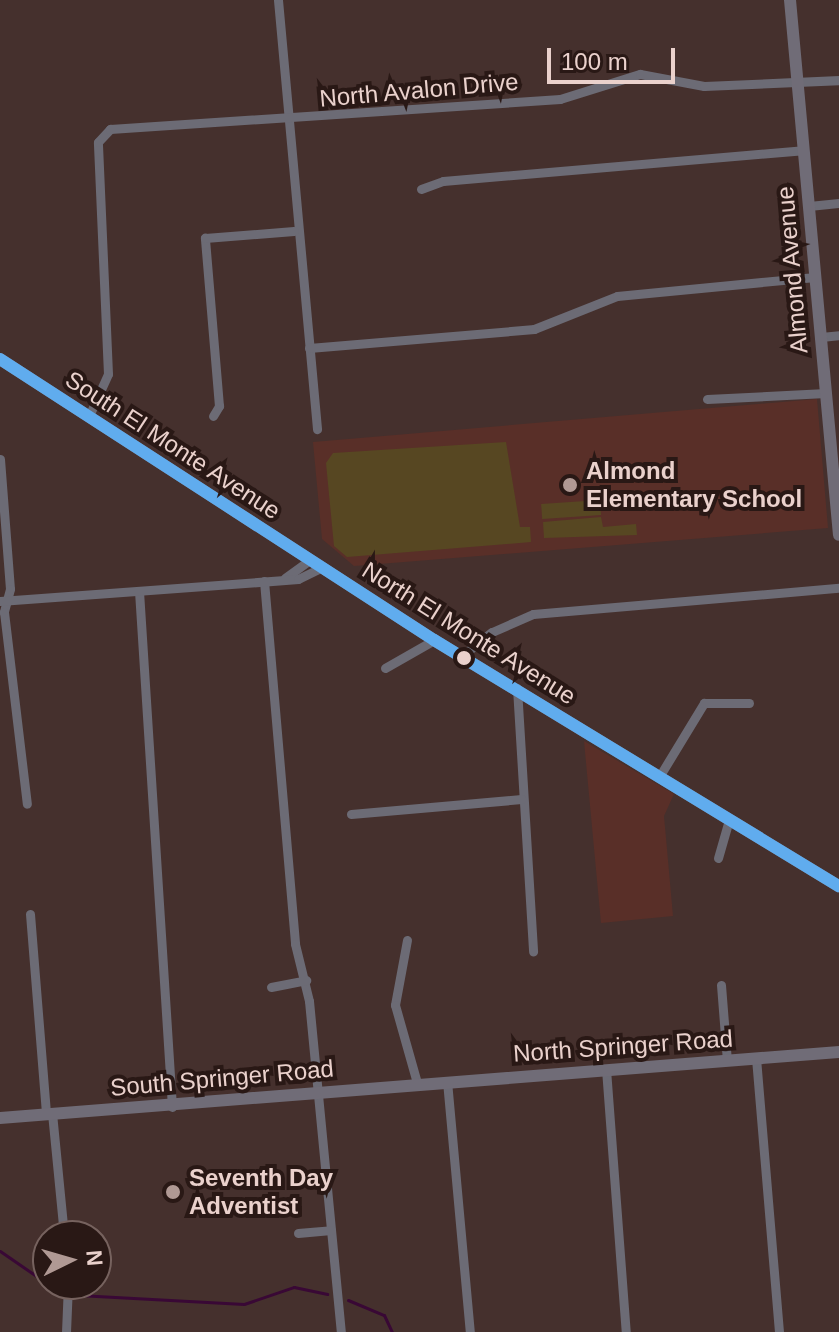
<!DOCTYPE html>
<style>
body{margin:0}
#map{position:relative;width:839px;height:1332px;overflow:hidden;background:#45302d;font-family:Helvetica,sans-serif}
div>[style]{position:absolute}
.built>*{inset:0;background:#592f28}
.green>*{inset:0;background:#574722;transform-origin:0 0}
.stream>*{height:3px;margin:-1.5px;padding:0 1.5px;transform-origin:1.5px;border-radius:1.5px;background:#390835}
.street>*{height:9px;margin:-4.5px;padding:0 4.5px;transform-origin:4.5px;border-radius:4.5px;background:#6c6b75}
.secondary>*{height:12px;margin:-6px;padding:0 6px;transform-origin:6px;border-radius:6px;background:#706c77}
.bus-1>*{height:12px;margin:-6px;padding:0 6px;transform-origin:6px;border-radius:6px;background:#60acee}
.dots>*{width:22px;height:22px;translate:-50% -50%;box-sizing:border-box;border:4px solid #291815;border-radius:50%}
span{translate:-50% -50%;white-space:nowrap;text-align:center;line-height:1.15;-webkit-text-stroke:8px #291815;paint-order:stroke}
.street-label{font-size:24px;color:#ead1cc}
.poi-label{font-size:24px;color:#ead1cc;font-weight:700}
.left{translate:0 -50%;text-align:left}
.north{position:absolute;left:32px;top:1220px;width:80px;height:80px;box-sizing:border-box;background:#291815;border:2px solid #76625e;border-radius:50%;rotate:85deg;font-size:22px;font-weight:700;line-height:32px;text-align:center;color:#ead1cc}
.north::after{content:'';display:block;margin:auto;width:28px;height:36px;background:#b09994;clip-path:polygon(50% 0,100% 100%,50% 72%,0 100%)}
.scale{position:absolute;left:547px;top:48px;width:128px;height:36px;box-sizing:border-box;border:4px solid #ead1cc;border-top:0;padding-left:10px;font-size:24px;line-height:28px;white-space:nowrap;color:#ead1cc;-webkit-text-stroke:6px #291815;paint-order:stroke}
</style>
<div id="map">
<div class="built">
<div style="clip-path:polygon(817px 399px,828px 528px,354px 566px,322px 539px,313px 442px)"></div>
<div style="clip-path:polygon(584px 741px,674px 794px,664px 816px,673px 916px,601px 923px)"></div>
</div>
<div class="green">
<div style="clip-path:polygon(506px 442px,520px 527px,530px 527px,531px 542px,347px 557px,334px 546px,326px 463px,333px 453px)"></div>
<div style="left:600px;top:500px;width:15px;height:59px;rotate:86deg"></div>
<div style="clip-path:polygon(601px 517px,603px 527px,636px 524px,637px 535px,544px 538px,543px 522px)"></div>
</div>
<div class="stream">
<div style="left:0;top:1251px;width:67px;rotate:34.6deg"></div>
<div style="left:78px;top:1295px;width:166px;rotate:3.1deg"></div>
<div style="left:244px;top:1304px;width:53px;rotate:-18.8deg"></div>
<div style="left:294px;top:1287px;width:34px;rotate:12deg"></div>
<div style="left:348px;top:1300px;width:39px;rotate:23deg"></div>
<div style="left:384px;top:1315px;width:19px;rotate:65deg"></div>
</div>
<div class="street">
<div style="left:278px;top:0;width:431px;rotate:84.8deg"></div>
<div style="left:421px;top:189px;width:23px;rotate:-20deg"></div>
<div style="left:443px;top:181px;width:361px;rotate:-4.9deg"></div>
<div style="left:809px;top:206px;width:30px;rotate:-6deg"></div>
<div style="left:821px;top:337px;width:18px;rotate:-6deg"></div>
<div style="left:309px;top:348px;width:226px;rotate:-4.8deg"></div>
<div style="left:534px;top:329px;width:89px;rotate:-21.7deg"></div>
<div style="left:617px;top:296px;width:199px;rotate:-5.5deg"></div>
<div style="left:707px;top:399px;width:119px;rotate:-2.9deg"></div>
<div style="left:89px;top:416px;width:46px;rotate:-65.7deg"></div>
<div style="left:108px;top:374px;width:232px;rotate:-92.5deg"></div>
<div style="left:98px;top:142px;width:18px;rotate:-47deg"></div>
<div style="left:110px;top:129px;width:451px;rotate:-3.8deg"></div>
<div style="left:560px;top:99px;width:84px;rotate:-17.4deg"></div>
<div style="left:640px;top:74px;width:65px;rotate:10.6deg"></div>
<div style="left:704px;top:86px;width:135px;rotate:-2.5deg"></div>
<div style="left:213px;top:416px;width:12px;rotate:-59deg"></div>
<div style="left:219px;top:406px;width:169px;rotate:-94.8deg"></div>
<div style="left:205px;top:238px;width:89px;rotate:-4.5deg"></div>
<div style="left:0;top:459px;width:130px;rotate:85.6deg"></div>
<div style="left:10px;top:589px;width:24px;rotate:105deg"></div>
<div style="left:4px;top:612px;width:193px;rotate:83.2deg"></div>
<div style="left:285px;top:578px;width:32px;rotate:-36deg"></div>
<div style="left:264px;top:581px;width:364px;rotate:85.1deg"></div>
<div style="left:295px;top:944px;width:59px;rotate:76.2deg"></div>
<div style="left:309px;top:1001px;width:333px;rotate:84.5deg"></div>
<div style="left:139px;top:591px;width:517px;rotate:86.34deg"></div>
<div style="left:0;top:601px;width:299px;rotate:-4.2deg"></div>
<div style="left:298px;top:579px;width:28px;rotate:-26deg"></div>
<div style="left:462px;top:656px;width:38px;rotate:-39deg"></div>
<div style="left:492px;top:632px;width:45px;rotate:-23.7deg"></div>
<div style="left:533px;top:614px;width:307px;rotate:-4.9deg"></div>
<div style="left:385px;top:668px;width:56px;rotate:-29.7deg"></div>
<div style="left:517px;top:688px;width:264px;rotate:86.5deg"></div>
<div style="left:659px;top:777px;width:87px;rotate:-58.7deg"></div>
<div style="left:704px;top:703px;width:45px"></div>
<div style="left:351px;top:814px;width:171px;rotate:-5deg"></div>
<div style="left:718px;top:858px;width:37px;rotate:-74deg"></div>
<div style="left:30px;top:914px;width:200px;rotate:85.4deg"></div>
<div style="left:407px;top:940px;width:66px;rotate:100.5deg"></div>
<div style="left:395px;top:1005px;width:81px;rotate:74.2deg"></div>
<div style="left:721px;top:985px;width:76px;rotate:85.5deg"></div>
<div style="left:271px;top:987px;width:36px;rotate:-11deg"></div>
<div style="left:756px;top:1058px;width:275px;rotate:85.2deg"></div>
<div style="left:606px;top:1069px;width:264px;rotate:85.7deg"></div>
<div style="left:447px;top:1081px;width:252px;rotate:84.8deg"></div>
<div style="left:52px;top:1113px;width:124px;rotate:84.4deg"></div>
<div style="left:298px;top:1233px;width:33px;rotate:-5deg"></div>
<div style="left:66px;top:1332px;width:48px;rotate:-87.6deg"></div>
</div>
<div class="secondary">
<div style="left:790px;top:0;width:537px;rotate:84.77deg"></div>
<div style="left:0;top:359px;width:517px;rotate:32.92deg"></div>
<div style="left:434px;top:640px;width:474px;rotate:31.3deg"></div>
<div style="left:0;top:1118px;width:842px;rotate:-4.5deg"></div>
</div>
<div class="bus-1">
<div style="left:0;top:359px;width:517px;rotate:32.92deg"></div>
<div style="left:434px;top:640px;width:474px;rotate:31.3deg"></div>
</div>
<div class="dots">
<div style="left:570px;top:485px;background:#b09994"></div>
<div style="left:464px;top:658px;background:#ead1cc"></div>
<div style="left:173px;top:1192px;background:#b09994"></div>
</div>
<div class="street-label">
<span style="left:419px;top:90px;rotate:-5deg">North Avalon Drive</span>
<span style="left:792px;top:270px;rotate:-95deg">Almond Avenue</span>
<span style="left:173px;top:445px;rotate:33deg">South El Monte Avenue</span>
<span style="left:469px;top:633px;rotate:32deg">North El Monte Avenue</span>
<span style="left:623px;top:1046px;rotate:-4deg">North Springer Road</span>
<span style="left:222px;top:1078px;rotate:-5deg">South Springer Road</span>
</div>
<div class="poi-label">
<span class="left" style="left:586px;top:485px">Almond<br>Elementary School</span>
<span class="left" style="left:189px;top:1192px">Seventh Day<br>Adventist</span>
</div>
<div class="north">N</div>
<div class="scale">100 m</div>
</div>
